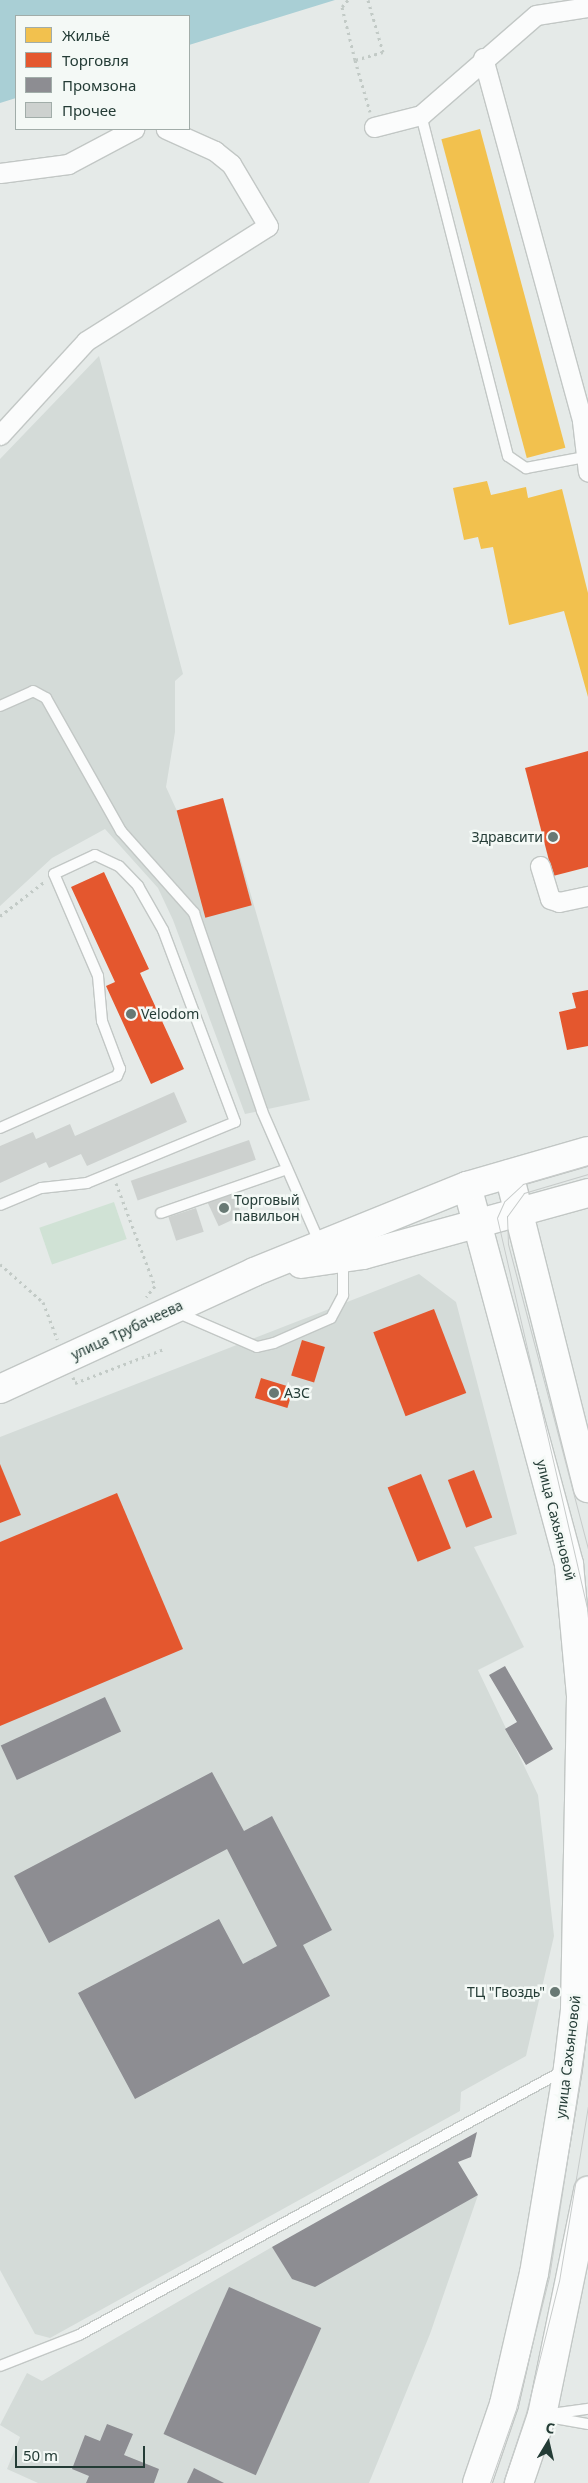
<!DOCTYPE html>
<meta charset="utf-8">
<style>
body{margin:0}
#map{position:relative;width:588px;height:2483px;overflow:hidden;background:#e5eae8;font-family:"Noto Sans",sans-serif}
div>[style]{position:absolute}
.built>*{inset:0;background:#d4dbd8}
.green>*{inset:0;background:#d0e2d5;transform-origin:0 0}
.water>*{inset:0;background:#a9cfd5}
.homes>*{inset:0;background:#f2c14e;transform-origin:0 0}
.shops>*{inset:0;background:#e4572e;transform-origin:0 0}
.industry>*{inset:0;background:#8d8d92;transform-origin:0 0}
.building>*{inset:0;background:#cdd1cf;transform-origin:0 0}
.path>*{height:3px;margin-top:-1.5px;transform-origin:0;background:repeating-linear-gradient(90deg,#c2cac6 0 2.5px,transparent 0 6.5px)}
.roads{filter:drop-shadow(1px 0 #c2c7c5) drop-shadow(-1px 0 #c2c7c5) drop-shadow(0 1px #c2c7c5) drop-shadow(0 -1px #c2c7c5)}
.service>*{height:10px;margin:-5px;padding:0 5px;transform-origin:5px;border-radius:5px;background:#fbfcfc}
.minor>*{height:19px;margin:-9.5px;padding:0 9.5px;transform-origin:9.5px;border-radius:9.5px;background:#fbfcfc}
.secondary>*{height:28px;margin:-14px;padding:0 14px;transform-origin:14px;border-radius:14px;background:#fbfcfc}
.tram>*{height:1px;margin:-0.5px;padding:0 0.5px;transform-origin:0.5px;border-radius:0.5px;background:#c7cbca}
.dots>*{width:14px;height:14px;translate:-50% -50%;box-sizing:border-box;border:2px solid #f4f9f6;border-radius:50%}
span{translate:-50% -50%;white-space:nowrap;text-align:center;line-height:1.15;-webkit-text-stroke:5px #f4f9f6;paint-order:stroke}
.poi-label{font-size:14px;color:#243c36}
.right{translate:-100% -50%;text-align:right}
.left{translate:0 -50%;text-align:left}
.street-label{font-size:14px;color:#243c36}
.legend{position:absolute;left:15px;top:15px;width:175px;height:115px;box-sizing:border-box;background:#f4f9f6;border:1px solid #a1ada9;margin:0;padding:6px 9px;list-style:none;font-size:15px;color:#243c36}
.legend li{display:flex;align-items:center;gap:10px;height:25px}
.legend b{width:25px;border:1px solid #a1ada9}
.north{position:absolute;left:523px;top:2418px;width:50px;height:50px;-webkit-text-stroke:4px #f4f9f6;paint-order:stroke;rotate:9deg;font-size:14px;font-weight:700;line-height:20px;text-align:center;color:#243c36}
.north::after{content:'';display:block;margin:auto;width:18px;height:22px;background:#243c36;clip-path:polygon(50% 0,100% 100%,50% 72%,0 100%)}
.scale{position:absolute;left:15px;top:2446px;width:130px;height:22px;box-sizing:border-box;border:2px solid #243c36;border-top:0;padding-left:6px;font-size:15px;line-height:18px;white-space:nowrap;color:#243c36;-webkit-text-stroke:4px #f4f9f6;paint-order:stroke}
</style>
<div id="map">
<div class="built">
<div style="clip-path:polygon(99px 356px,183px 674px,175px 681px,175px 732px,166px 787px,177px 811px,223px 798px,310px 1100px,245px 1114px,173px 920px,158px 888px,105px 829px,52px 858px,0 906px,0 459px)"></div>
<div style="clip-path:polygon(419px 1274px,456px 1302px,517px 1534px,474px 1547px,524px 1647px,478px 1670px,538px 1795px,554px 1936px,526px 2056px,461px 2092px,460px 2111px,50px 2338px,35px 2334px,0 2270px,0 1437px)"></div>
<div style="clip-path:polygon(458px 2162px,478px 2195px,430px 2334px,369px 2483px,38px 2483px,7px 2469px,20px 2437px,0 2425px,27px 2373px,42px 2381px,272px 2247px)"></div>
</div>
<div class="green">
<div style="left:114px;top:1202px;width:39px;height:79px;rotate:71deg"></div>
</div>
<div class="water">
<div style="clip-path:polygon(0 0,335px 0,189px 45px,189px 16px,16px 16px,16px 98px,0 103px)"></div>
</div>
<div class="homes">
<div style="left:480px;top:129px;width:330px;height:40px;rotate:75deg"></div>
<div style="clip-path:polygon(487px 481px,491px 495px,526px 487px,528px 498px,562px 489px,588px 593px,588px 697px,564px 611px,509px 625px,493px 547px,481px 549px,478px 537px,464px 540px,453px 488px)"></div>
</div>
<div class="shops">
<div style="clip-path:polygon(588px 751px,588px 867px,553px 876px,525px 768px)"></div>
<div style="left:223px;top:798px;width:111px;height:48px;rotate:75deg"></div>
<div style="clip-path:polygon(104px 872px,149px 969px,140px 973px,184px 1069px,151px 1084px,106px 986px,115px 982px,71px 887px)"></div>
<div style="clip-path:polygon(588px 990px,588px 1046px,567px 1050px,559px 1012px,576px 1008px,572px 993px)"></div>
<div style="left:434px;top:1309px;width:90px;height:65px;rotate:69deg"></div>
<div style="left:302px;top:1340px;width:24px;height:37px;rotate:17deg"></div>
<div style="left:261px;top:1378px;width:34px;height:21px;rotate:17deg"></div>
<div style="clip-path:polygon(0 1464px,21px 1515px,0 1523px)"></div>
<div style="left:474px;top:1470px;width:51px;height:28px;rotate:69deg"></div>
<div style="left:421px;top:1474px;width:80px;height:36px;rotate:68deg"></div>
<div style="clip-path:polygon(117px 1493px,183px 1649px,0 1726px,0 1542px)"></div>
</div>
<div class="industry">
<div style="clip-path:polygon(505px 1666px,553px 1749px,526px 1765px,505px 1729px,517px 1722px,489px 1675px)"></div>
<div style="left:105px;top:1697px;width:38px;height:115px;rotate:65deg"></div>
<div style="clip-path:polygon(212px 1772px,244px 1831px,272px 1816px,332px 1930px,303px 1945px,330px 1996px,135px 2099px,78px 1993px,219px 1919px,243px 1964px,277px 1946px,227px 1849px,49px 1943px,14px 1876px)"></div>
<div style="clip-path:polygon(477px 2132px,471px 2157px,458px 2162px,478px 2195px,315px 2287px,292px 2279px,272px 2247px)"></div>
<div style="left:229px;top:2287px;width:101px;height:161px;rotate:24deg"></div>
<div style="clip-path:polygon(107px 2424px,133px 2434px,124px 2455px,159px 2469px,154px 2483px,86px 2483px,89px 2476px,72px 2469px,85px 2435px,100px 2441px)"></div>
<div style="clip-path:polygon(194px 2468px,224px 2483px,187px 2483px)"></div>
</div>
<div class="building">
<div style="clip-path:polygon(174px 1092px,187px 1122px,87px 1166px,81px 1154px,49px 1168px,46px 1162px,0 1183px,0 1146px,33px 1132px,36px 1139px,70px 1124px,75px 1136px)"></div>
<div style="left:249px;top:1140px;width:21px;height:125px;rotate:71deg"></div>
<div style="left:230px;top:1189px;width:29px;height:26px;rotate:65deg"></div>
<div style="left:196px;top:1208px;width:25px;height:29px;rotate:72deg"></div>
</div>
<div class="path">
<div style="left:348px;top:0;width:9px;rotate:131deg"></div>
<div style="left:342px;top:7px;width:55px;rotate:76.2deg"></div>
<div style="left:368px;top:0;width:54px;rotate:73.9deg"></div>
<div style="left:383px;top:52px;width:29px;rotate:164deg"></div>
<div style="left:355px;top:60px;width:54px;rotate:73.9deg"></div>
<div style="left:0;top:916px;width:56px;rotate:-37.7deg"></div>
<div style="left:116px;top:1183px;width:110px;rotate:69.3deg"></div>
<div style="left:155px;top:1286px;width:14px;rotate:129deg"></div>
<div style="left:0;top:1264px;width:57px;rotate:41.5deg"></div>
<div style="left:43px;top:1302px;width:40px;rotate:69deg"></div>
<div style="left:73px;top:1377px;width:6px;rotate:72deg"></div>
<div style="left:75px;top:1383px;width:95px;rotate:-20.9deg"></div>
</div>
<div class="roads">
<div class="service">
<div style="left:421px;top:115px;width:352px;rotate:75.7deg"></div>
<div style="left:508px;top:456px;width:22px;rotate:34deg"></div>
<div style="left:526px;top:468px;width:60px;rotate:-10.6deg"></div>
<div style="left:0;top:706px;width:36px;rotate:-24deg"></div>
<div style="left:33px;top:691px;width:15px;rotate:28deg"></div>
<div style="left:46px;top:698px;width:153px;rotate:60.6deg"></div>
<div style="left:121px;top:831px;width:110px;rotate:48.3deg"></div>
<div style="left:194px;top:913px;width:209px;rotate:71deg"></div>
<div style="left:262px;top:1111px;width:145px;rotate:66.4deg"></div>
<div style="left:0;top:1128px;width:128px;rotate:-24deg"></div>
<div style="left:117px;top:1076px;width:8px;rotate:-67deg"></div>
<div style="left:120px;top:1069px;width:51px;rotate:-110.6deg"></div>
<div style="left:102px;top:1021px;width:45px;rotate:-95.1deg"></div>
<div style="left:98px;top:976px;width:111px;rotate:-113.3deg"></div>
<div style="left:54px;top:874px;width:45px;rotate:-24.9deg"></div>
<div style="left:95px;top:855px;width:26px;rotate:25deg"></div>
<div style="left:119px;top:866px;width:28px;rotate:46deg"></div>
<div style="left:138px;top:886px;width:51px;rotate:60.4deg"></div>
<div style="left:163px;top:930px;width:205px;rotate:69.4deg"></div>
<div style="left:235px;top:1122px;width:160px;rotate:157.6deg"></div>
<div style="left:87px;top:1183px;width:46px;rotate:173.8deg"></div>
<div style="left:41px;top:1188px;width:44px;rotate:157.5deg"></div>
<div style="left:161px;top:1213px;width:133px;rotate:-19.2deg"></div>
<div style="left:176px;top:1312px;width:88px;rotate:23.4deg"></div>
<div style="left:257px;top:1347px;width:17px;rotate:-13deg"></div>
<div style="left:274px;top:1343px;width:62px;rotate:-23.7deg"></div>
<div style="left:331px;top:1318px;width:26px;rotate:-62deg"></div>
<div style="left:343px;top:1295px;width:36px;rotate:-90deg"></div>
<div style="left:0;top:2366px;width:85px;rotate:-21.4deg"></div>
<div style="left:79px;top:2335px;width:551px;rotate:-28.61deg"></div>
<div style="left:551px;top:2414px;width:37px;rotate:-8deg"></div>
<div style="left:543px;top:2416px;width:46px;rotate:10.1deg"></div>
</div>
<div class="minor">
<div style="left:483px;top:58px;width:376px;rotate:74.7deg"></div>
<div style="left:582px;top:421px;width:51px;rotate:83.3deg"></div>
<div style="left:374px;top:127px;width:49px;rotate:-14.3deg"></div>
<div style="left:421px;top:115px;width:152px;rotate:-41deg"></div>
<div style="left:536px;top:15px;width:53px;rotate:-8.7deg"></div>
<div style="left:0;top:173px;width:69px;rotate:-7.5deg"></div>
<div style="left:68px;top:164px;width:75px;rotate:-27.9deg"></div>
<div style="left:0;top:435px;width:127px;rotate:-47.5deg"></div>
<div style="left:86px;top:341px;width:215px;rotate:-32.3deg"></div>
<div style="left:268px;top:226px;width:72px;rotate:-120.8deg"></div>
<div style="left:231px;top:164px;width:21px;rotate:-141deg"></div>
<div style="left:215px;top:151px;width:54px;rotate:-155.8deg"></div>
<div style="left:540px;top:866px;width:34px;rotate:73deg"></div>
<div style="left:550px;top:899px;width:9px;rotate:18deg"></div>
<div style="left:559px;top:902px;width:30px;rotate:-12deg"></div>
</div>
<div class="secondary">
<div style="left:509px;top:1174px;width:324px;rotate:75.9deg"></div>
<div style="left:467px;top:1186px;width:392px;rotate:74.9deg"></div>
<div style="left:569px;top:1564px;width:133px;rotate:84.8deg"></div>
<div style="left:581px;top:1696px;width:314px;rotate:91.1deg"></div>
<div style="left:575px;top:2010px;width:58px;rotate:96.9deg"></div>
<div style="left:568px;top:2068px;width:208px;rotate:99.4deg"></div>
<div style="left:534px;top:2273px;width:134px;rotate:102.9deg"></div>
<div style="left:504px;top:2404px;width:83px;rotate:108.9deg"></div>
<div style="left:301px;top:1264px;width:63px;rotate:-8.3deg"></div>
<div style="left:363px;top:1255px;width:233px;rotate:-15.4deg"></div>
<div style="left:0;top:1389px;width:280px;rotate:-24.7deg"></div>
<div style="left:254px;top:1272px;width:230px;rotate:-22deg"></div>
<div style="left:467px;top:1186px;width:126px;rotate:-16.1deg"></div>
<div style="left:519px;top:2483px;width:72px;rotate:-71.3deg"></div>
<div style="left:542px;top:2415px;width:229px;rotate:-78.4deg"></div>
</div>
</div>
<div class="tram">
<div style="left:588px;top:1165px;width:68px;rotate:163.7deg"></div>
<div style="left:523px;top:1184px;width:26px;rotate:137deg"></div>
<div style="left:504px;top:1202px;width:17px;rotate:114deg"></div>
<div style="left:497px;top:1218px;width:404px;rotate:77deg"></div>
<div style="left:588px;top:1174px;width:67px;rotate:163.5deg"></div>
<div style="left:524px;top:1193px;width:29px;rotate:126deg"></div>
<div style="left:507px;top:1216px;width:28px;rotate:88deg"></div>
<div style="left:508px;top:1244px;width:315px;rotate:75.3deg"></div>
<div style="left:490px;top:2483px;width:78px;rotate:-70.6deg"></div>
<div style="left:516px;top:2409px;width:136px;rotate:-76deg"></div>
<div style="left:549px;top:2277px;width:256px;rotate:-81.2deg"></div>
<div style="left:503px;top:2483px;width:74px;rotate:-71.8deg"></div>
<div style="left:526px;top:2413px;width:136px;rotate:-76deg"></div>
<div style="left:559px;top:2281px;width:177px;rotate:-80.6deg"></div>
</div>
<div class="dots">
<div style="left:553px;top:837px;background:#687974"></div>
<div style="left:131px;top:1014px;background:#687974"></div>
<div style="left:224px;top:1208px;background:#687974"></div>
<div style="left:274px;top:1393px;background:#687974"></div>
<div style="left:555px;top:1992px;background:#687974"></div>
</div>
<div class="poi-label">
<span class="right" style="left:543px;top:837px">Здравсити</span>
<span class="left" style="left:141px;top:1014px">Velodom</span>
<span class="left" style="left:234px;top:1208px">Торговый<br>павильон</span>
<span class="left" style="left:284px;top:1393px">АЗС</span>
<span class="right" style="left:545px;top:1992px">ТЦ "Гвоздь"</span>
</div>
<div class="street-label">
<span style="left:127px;top:1330px;rotate:-25deg">улица Трубачеева</span>
<span style="left:556px;top:1520px;rotate:76deg">улица Сахьяновой</span>
<span style="left:568px;top:2057px;rotate:-83deg">улица Сахьяновой</span>
</div>
<ul class="legend">
<li><b style="height:14px;background:#f2c14e"></b>Жильё</li>
<li><b style="height:14px;background:#e4572e"></b>Торговля</li>
<li><b style="height:14px;background:#8d8d92"></b>Промзона</li>
<li><b style="height:14px;background:#cdd1cf"></b>Прочее</li>
</ul>
<div class="north">С</div>
<div class="scale">50 m</div>
</div>
